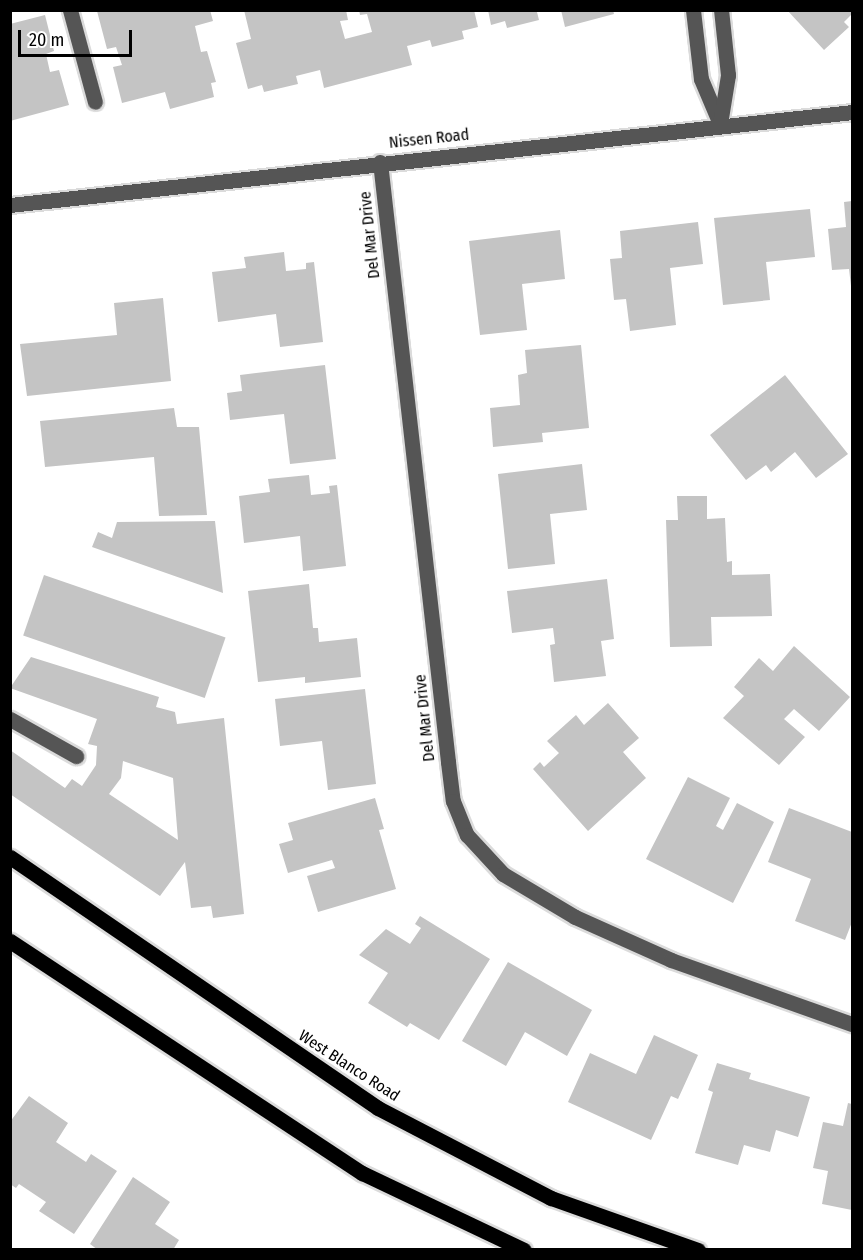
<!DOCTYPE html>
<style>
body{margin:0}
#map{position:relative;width:863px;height:1260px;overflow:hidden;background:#fff;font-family:"Fira Sans Condensed",sans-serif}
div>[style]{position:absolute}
.building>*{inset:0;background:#c4c4c4;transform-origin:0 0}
.roads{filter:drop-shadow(2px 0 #dbdbdb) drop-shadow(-2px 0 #dbdbdb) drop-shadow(0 2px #dbdbdb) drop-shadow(0 -2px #dbdbdb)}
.minor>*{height:15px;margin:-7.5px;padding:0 7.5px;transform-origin:7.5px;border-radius:7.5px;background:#555}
.major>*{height:15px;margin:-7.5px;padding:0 7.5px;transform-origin:7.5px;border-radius:7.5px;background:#000}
span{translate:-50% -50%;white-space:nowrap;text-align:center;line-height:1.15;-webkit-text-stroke:6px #fff;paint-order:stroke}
.street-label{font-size:16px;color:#000}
.frame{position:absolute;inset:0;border:12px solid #000;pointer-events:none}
.scale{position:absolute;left:18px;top:30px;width:114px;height:27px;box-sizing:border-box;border:3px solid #000;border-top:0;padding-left:8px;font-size:18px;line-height:21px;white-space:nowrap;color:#000;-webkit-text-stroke:4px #fff;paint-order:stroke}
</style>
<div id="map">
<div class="building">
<div style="clip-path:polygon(210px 10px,213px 21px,195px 26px,201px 52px,207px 51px,216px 82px,211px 83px,214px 97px,170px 109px,165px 92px,122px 103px,113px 67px,122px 65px,116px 47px,107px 49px,97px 11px)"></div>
<div style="clip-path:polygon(244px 10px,346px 10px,348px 20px,340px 21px,345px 39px,372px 32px,367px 14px,360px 15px,359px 10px,474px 10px,478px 27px,462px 31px,464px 39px,432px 47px,430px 40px,407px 46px,412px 65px,324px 88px,320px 70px,296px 76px,298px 84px,264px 92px,262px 85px,248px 89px,236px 43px,251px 39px)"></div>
<div style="clip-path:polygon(488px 10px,541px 10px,541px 11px,537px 12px,539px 20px,507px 28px,505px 21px,491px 25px)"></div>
<div style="clip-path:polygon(561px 10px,613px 10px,614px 14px,565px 27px)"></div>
<div style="clip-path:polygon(787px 10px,852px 10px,852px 14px,844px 22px,849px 27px,824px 50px)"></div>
<div style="clip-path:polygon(45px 15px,54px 51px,46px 54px,50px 72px,59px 70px,69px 105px,10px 121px,10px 24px)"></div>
<div style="clip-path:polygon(852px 201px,852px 286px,851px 286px,849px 269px,832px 270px,828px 229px,846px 227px,844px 202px)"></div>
<div style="clip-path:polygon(810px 209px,815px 257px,766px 262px,770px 300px,723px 305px,714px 218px)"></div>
<div style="clip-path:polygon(698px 222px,703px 264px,670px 268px,676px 325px,630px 331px,626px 299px,614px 300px,610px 259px,622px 258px,620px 231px)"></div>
<div style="clip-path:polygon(560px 230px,565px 279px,522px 284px,527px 330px,480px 335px,469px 241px)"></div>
<div style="clip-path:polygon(284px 252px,286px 271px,306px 269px,306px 263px,314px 262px,323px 342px,280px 347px,276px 314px,218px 322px,212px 272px,246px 268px,244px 257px)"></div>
<div style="clip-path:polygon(163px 298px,171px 381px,27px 396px,20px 344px,117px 335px,114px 303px)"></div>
<div style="clip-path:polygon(581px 345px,589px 428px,542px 433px,543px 442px,493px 447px,490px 408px,520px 405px,518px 375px,527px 373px,525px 350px)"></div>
<div style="clip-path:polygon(325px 365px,336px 459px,290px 464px,284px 414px,230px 420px,227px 393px,242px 391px,240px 375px)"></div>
<div style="clip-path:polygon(785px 375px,848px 454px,816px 478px,795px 452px,771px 472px,766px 465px,746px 480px,710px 435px)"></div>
<div style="clip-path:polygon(174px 408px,177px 427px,199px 427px,207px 515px,159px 516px,154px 457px,45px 467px,40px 421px)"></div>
<div style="clip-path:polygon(582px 464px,587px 510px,550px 514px,555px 564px,508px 569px,498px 474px)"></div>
<div style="clip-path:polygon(309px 475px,311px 495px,330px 493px,329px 486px,337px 485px,346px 566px,303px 571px,300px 536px,244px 543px,239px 496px,270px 492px,268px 479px)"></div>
<div style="clip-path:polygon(677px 496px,707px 496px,707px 519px,725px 518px,727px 562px,732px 561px,732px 575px,770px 574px,772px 616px,711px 617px,712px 646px,670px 647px,666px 520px,678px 520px)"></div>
<div style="clip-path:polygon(215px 521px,223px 593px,92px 547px,98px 532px,112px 538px,117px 522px)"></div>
<div style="left:44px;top:575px;width:192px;height:64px;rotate:19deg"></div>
<div style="clip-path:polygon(607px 579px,614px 639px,601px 641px,606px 676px,554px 682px,550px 645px,555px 644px,553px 628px,512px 633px,507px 591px)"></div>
<div style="clip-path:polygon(309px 584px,313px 628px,318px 628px,319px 642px,357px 638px,361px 677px,305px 683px,305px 677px,258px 682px,248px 591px)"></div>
<div style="clip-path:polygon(794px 646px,850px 697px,819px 731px,794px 709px,784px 719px,805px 737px,779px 765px,723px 718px,744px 696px,734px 687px,759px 658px,773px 671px)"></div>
<div style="clip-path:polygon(evenodd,31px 657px,159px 697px,156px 707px,175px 712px,177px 724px,224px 718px,244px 914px,213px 918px,211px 906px,191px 908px,185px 862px,160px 896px,10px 794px,10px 750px,65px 788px,72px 779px,82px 786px,96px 765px,97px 746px,88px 744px,97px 719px,10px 688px,31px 657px,123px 761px,173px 778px,178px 840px,109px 794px,121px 778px,123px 761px)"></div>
<div style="clip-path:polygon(365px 689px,376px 784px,328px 790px,322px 741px,280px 746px,275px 699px)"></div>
<div style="clip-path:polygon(608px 703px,639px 738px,623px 752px,646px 778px,588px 831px,533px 769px,540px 762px,544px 767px,559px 753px,547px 741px,576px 715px,584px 725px)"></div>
<div style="clip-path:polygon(688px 777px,730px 798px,716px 826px,723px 830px,737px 803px,774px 822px,733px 903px,646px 859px)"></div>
<div style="clip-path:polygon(375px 798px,384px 829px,379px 830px,396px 889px,318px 912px,307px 876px,335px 868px,332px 860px,288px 873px,279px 844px,293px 840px,288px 823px)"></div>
<div style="clip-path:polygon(789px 808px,852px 832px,852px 922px,845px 940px,795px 921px,811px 879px,768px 862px)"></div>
<div style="clip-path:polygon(420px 916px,490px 959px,439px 1040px,410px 1023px,407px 1027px,368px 1003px,388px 973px,359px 955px,386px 929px,410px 944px,421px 928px,415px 924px)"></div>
<div style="clip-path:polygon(508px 962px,592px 1010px,567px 1056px,525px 1032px,506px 1066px,462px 1041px)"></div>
<div style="clip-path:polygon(654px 1035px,698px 1055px,678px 1099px,671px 1096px,651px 1140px,568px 1102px,590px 1053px,636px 1074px)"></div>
<div style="clip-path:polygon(717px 1063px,751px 1073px,749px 1079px,810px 1097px,798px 1137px,776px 1130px,770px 1152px,744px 1145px,738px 1165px,695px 1153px,713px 1092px,708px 1090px)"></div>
<div style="clip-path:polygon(29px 1096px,68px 1123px,56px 1142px,86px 1162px,91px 1154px,117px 1171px,74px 1234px,39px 1211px,46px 1202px,19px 1184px,16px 1188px,10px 1184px,10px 1122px)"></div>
<div style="clip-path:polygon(848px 1103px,852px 1104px,852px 1210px,822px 1204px,828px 1171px,813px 1168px,823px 1122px,843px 1126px)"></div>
<div style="clip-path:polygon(133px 1177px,170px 1202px,155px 1224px,179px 1240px,173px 1250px,98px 1250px,90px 1244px)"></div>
</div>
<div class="roads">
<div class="minor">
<div style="left:70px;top:10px;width:95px;rotate:74.8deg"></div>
<div style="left:693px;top:10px;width:69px;rotate:83.4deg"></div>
<div style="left:701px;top:79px;width:49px;rotate:67.1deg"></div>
<div style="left:720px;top:124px;width:50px;rotate:-80.7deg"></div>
<div style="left:728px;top:75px;width:65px;rotate:-96.1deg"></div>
<div style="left:380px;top:162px;width:604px;rotate:83.53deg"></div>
<div style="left:448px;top:762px;width:39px;rotate:83deg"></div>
<div style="left:453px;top:801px;width:37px;rotate:68deg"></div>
<div style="left:467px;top:835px;width:53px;rotate:47.3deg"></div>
<div style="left:503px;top:874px;width:84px;rotate:30.8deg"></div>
<div style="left:575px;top:917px;width:105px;rotate:24.1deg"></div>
<div style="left:671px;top:960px;width:192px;rotate:19.5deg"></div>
<div style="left:10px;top:205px;width:847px;rotate:-6.3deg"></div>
<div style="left:10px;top:719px;width:76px;rotate:29.3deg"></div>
</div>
<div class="major">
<div style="left:10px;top:857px;width:445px;rotate:34.3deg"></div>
<div style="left:378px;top:1108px;width:195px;rotate:27.5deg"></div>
<div style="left:551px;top:1198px;width:156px;rotate:19.5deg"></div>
<div style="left:10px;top:941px;width:422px;rotate:33.4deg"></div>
<div style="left:362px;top:1173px;width:179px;rotate:25.4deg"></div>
</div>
</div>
<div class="street-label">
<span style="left:429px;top:139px;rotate:-6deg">Nissen Road</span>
<span style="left:370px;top:235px;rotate:-96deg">Del Mar Drive</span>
<span style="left:425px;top:718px;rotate:-96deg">Del Mar Drive</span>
<span style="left:349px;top:1066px;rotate:33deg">West Blanco Road</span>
</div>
<div class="frame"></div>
<div class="scale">20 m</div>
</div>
